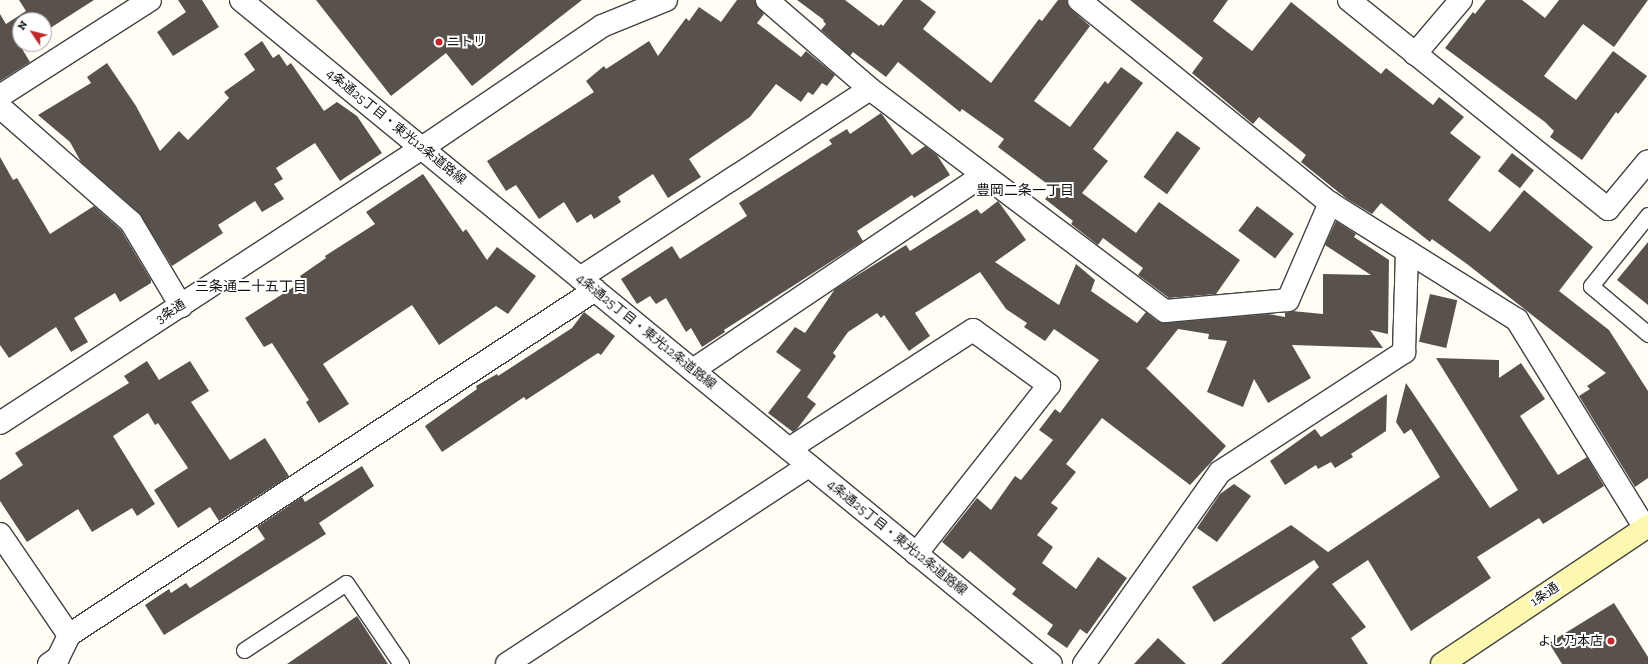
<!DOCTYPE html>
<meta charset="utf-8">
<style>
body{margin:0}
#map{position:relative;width:1648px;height:664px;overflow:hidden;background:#fffdf4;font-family:"Zilla Slab","Noto Sans JP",serif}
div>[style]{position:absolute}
.building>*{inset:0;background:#59524c;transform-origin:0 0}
.roads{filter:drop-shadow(1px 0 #434343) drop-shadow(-1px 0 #434343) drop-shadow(0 1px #434343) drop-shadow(0 -1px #434343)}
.lane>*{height:15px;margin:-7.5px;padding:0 7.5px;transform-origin:7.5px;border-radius:7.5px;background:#fff}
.street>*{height:22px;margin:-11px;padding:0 11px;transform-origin:11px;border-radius:11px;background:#fff}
.secondary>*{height:22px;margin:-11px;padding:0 11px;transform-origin:11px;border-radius:11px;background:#fdf8b0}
.dots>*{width:11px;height:11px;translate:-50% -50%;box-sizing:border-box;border:2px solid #fff;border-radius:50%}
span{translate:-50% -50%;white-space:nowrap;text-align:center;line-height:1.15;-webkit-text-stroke:4px #fff;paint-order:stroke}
.poi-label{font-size:13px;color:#101010}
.left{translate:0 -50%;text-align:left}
.right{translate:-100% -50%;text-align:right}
.street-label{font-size:13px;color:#101010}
.neighbourhood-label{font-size:14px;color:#101010}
.north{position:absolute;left:12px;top:12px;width:40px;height:40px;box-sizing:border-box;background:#fff;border:1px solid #9f9f9f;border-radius:50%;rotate:305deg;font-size:11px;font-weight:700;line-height:16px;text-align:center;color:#101010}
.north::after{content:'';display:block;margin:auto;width:14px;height:18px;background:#bf2929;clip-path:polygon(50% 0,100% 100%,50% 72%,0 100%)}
</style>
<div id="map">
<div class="building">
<div style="clip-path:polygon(19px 0,94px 0,44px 32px,44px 20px,20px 20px,20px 44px,26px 44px,21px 47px,30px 62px,0 81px,0 14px,6px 24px,26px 11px)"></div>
<div style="clip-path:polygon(178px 0,202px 0,219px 27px,173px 56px,157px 32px,186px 12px)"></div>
<div style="clip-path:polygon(316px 0,582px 0,472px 86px,446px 53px,391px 96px)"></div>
<div style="clip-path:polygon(737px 0,755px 0,764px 14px,757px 23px,801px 57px,806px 51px,835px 75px,827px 86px,822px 83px,813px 95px,808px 92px,801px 102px,776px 84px,750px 117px,689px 159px,701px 177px,668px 198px,653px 174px,618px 197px,621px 202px,594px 219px,591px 214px,577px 223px,564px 202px,539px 219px,516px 185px,506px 191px,487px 161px,594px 92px,586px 81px,604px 66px,606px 69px,649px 41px,658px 56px,686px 18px,689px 21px,699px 7px,721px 22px)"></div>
<div style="clip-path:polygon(797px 0,845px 0,879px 26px,881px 24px,883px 26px,903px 0,920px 0,936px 12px,923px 29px,991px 83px,1039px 19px,1042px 21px,1058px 0,1067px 0,1071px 9px,1090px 26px,1034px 101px,1070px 127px,1105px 81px,1108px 84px,1121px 67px,1143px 83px,1093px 149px,1108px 161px,1082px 193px,1136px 233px,1159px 202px,1240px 260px,1216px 294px,1169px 298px,1138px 275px,1143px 268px,1103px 238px,1098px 245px,1071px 224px,1073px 221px,1045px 199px,1054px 189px,998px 147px,1004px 139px,962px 109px,960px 112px,898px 62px,886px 77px,853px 52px,850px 56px,821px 30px,826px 24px,823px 21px,824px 20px)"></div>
<div style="clip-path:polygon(1130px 0,1228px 0,1213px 21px,1252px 51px,1291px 2px,1381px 74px,1386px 68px,1433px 105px,1439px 97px,1464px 117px,1450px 133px,1481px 157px,1448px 200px,1490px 232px,1524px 190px,1593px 247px,1559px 291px,1609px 330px,1648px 391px,1648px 478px,1635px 487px,1579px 396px,1590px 389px,1587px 386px,1606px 373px,1467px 264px,1432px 239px,1430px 242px,1381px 203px,1372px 214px,1347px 199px,1301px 162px,1306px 155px,1259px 117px,1253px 124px,1192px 73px,1203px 58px)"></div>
<div style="clip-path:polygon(1486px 0,1522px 0,1545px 18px,1559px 0,1648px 0,1614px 47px,1583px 24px,1544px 76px,1576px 100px,1613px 51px,1647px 76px,1618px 114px,1616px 112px,1582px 160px,1550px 137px,1554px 131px,1545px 122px,1445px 48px,1473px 12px,1475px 14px)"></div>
<div style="clip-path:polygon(262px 41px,273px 58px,279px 54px,287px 66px,291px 63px,324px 111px,337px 102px,357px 116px,382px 153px,340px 181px,315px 143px,276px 168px,283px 179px,274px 184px,284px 199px,262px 212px,255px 201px,218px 225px,223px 233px,172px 266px,139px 213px,81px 162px,70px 142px,38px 115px,91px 83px,87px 77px,107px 63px,136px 106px,160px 151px,179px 131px,188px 140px,229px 98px,224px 92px,255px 70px,244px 54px)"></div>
<div style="clip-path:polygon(881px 113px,912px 155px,925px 146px,937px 155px,950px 175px,914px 198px,912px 195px,857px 231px,863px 241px,724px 330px,725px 332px,702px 347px,691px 328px,686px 332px,666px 298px,656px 304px,650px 296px,637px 304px,621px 279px,672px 246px,680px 259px,747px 216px,739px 203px,832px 144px,829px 140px,847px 129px,850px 134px)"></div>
<div style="left:1177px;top:131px;width:29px;height:57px;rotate:36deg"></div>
<div style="left:1512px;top:153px;width:28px;height:23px;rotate:38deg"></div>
<div style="clip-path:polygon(0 157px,13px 180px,17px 178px,50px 234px,94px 206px,121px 230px,151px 280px,151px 283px,120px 302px,115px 293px,74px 318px,88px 342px,71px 352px,56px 327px,9px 358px,0 345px)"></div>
<div style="clip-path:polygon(423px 174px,463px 232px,466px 229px,487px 260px,497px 247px,536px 276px,508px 314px,496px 306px,439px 345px,412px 305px,323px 364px,349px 404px,319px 423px,306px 402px,309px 400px,272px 343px,264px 347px,245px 318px,303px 281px,300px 276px,326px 258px,325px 256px,375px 224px,366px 212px)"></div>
<div style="clip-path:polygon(998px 201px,1026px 240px,995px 262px,1059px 305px,1076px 264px,1095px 280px,1091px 291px,1137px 323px,1146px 312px,1157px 321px,1166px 323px,1268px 314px,1285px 317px,1285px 313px,1292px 311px,1323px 314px,1323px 274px,1371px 275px,1325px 245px,1336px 221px,1356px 234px,1354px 237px,1389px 260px,1388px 334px,1370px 330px,1383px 348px,1292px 345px,1311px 378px,1268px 403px,1254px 379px,1243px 407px,1207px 392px,1227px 341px,1208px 339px,1209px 334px,1178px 329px,1147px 368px,1145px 367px,1226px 446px,1190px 485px,1102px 418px,1066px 464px,1076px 472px,1051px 503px,1058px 508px,1037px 535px,1053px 547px,1042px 563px,1076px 589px,1098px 557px,1127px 578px,1087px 634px,1080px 629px,1067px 648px,1047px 634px,1053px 625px,1012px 594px,1016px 589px,1006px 581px,970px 551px,963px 559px,942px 542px,977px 498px,991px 510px,1015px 476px,1021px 480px,1053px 440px,1039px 430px,1055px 409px,1060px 413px,1099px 360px,1054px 329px,1045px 341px,1024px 327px,1027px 323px,1006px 309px,980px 272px,915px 313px,930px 336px,909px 351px,884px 315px,881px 318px,877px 313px,848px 332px,833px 353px,836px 356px,807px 397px,816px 404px,797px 429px,793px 432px,768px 413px,801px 370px,776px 352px,795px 327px,805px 333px,835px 289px,906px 245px,910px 251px,977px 209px,981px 214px)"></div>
<div style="left:1257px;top:206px;width:46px;height:31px;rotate:37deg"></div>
<div style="clip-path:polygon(1648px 242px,1648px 305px,1617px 280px)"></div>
<div style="left:1430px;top:294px;width:28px;height:49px;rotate:13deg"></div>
<div style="clip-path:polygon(584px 312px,615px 336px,601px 355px,598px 353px,526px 400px,524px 397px,442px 452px,425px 426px,477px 389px,476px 386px,497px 374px,498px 376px,572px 328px)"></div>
<div style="clip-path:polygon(1436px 358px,1499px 360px,1499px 378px,1521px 363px,1545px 399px,1520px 416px,1558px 475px,1587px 457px,1604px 486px,1543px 524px,1539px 518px,1477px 557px,1491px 578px,1411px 631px,1368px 560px,1332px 584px,1366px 627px,1351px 638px,1368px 664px,1221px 664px,1319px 567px,1314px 560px,1214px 622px,1192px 587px,1291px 525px,1328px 552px,1440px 477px,1411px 429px,1404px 434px,1396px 422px,1406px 383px,1490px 508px,1518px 490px)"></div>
<div style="clip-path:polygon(147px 361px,159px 380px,190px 361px,209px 391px,191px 402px,230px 460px,265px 438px,289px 476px,219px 521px,210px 507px,178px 528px,154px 490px,188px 468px,158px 423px,155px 425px,148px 413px,113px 436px,155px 504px,137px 516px,132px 508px,92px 532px,78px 509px,27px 542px,0 501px,0 480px,23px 465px,15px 453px,129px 383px,124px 376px)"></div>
<div style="clip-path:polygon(1387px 394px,1386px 431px,1351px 454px,1353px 457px,1335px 468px,1331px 462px,1318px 469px,1316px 465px,1285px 485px,1270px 461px,1315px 429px,1321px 437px)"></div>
<div style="clip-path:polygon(362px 466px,374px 486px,319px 523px,326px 534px,164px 635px,145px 605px,169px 589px,171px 593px,186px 583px,190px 588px,265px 539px,257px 527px,302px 497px,305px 502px)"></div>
<div style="clip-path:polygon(1234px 484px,1251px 496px,1217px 542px,1197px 528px,1220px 494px)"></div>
<div style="clip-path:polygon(1614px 603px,1648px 657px,1648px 664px,1562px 664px,1549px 643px)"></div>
<div style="clip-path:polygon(357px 616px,388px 664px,287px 664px)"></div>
<div style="clip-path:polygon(1158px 638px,1186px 664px,1134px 664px)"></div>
</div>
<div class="roads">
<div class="lane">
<div style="left:1648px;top:215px;width:91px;rotate:128.8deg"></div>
<div style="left:1591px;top:286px;width:75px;rotate:40.1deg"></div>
<div style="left:244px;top:650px;width:122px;rotate:-33.3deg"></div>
<div style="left:346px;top:583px;width:98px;rotate:55.8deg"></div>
</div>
<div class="street">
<div style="left:241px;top:0;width:1047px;rotate:39.34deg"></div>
<div style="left:767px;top:0;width:136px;rotate:40.8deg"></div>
<div style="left:870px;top:89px;width:369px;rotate:37deg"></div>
<div style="left:1165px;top:311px;width:123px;rotate:-5.1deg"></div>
<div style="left:1288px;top:300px;width:106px;rotate:-66.6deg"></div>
<div style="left:1079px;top:0;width:323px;rotate:39deg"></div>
<div style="left:1330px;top:203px;width:221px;rotate:32deg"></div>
<div style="left:1517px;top:320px;width:244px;rotate:58.4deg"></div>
<div style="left:1349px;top:0;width:333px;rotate:38.9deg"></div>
<div style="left:1608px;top:209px;width:62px;rotate:-50.2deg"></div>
<div style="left:1415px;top:54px;width:71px;rotate:-49.6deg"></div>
<div style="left:0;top:96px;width:178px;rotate:-32.6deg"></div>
<div style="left:0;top:107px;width:174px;rotate:41.3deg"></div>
<div style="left:131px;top:222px;width:98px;rotate:59.2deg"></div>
<div style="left:580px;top:278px;width:346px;rotate:-33.1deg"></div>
<div style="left:693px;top:370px;width:349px;rotate:-33.9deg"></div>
<div style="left:0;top:423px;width:504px;rotate:-33.09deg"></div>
<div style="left:422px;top:148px;width:217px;rotate:-34.1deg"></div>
<div style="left:602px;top:26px;width:69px;rotate:-22.1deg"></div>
<div style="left:789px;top:449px;width:219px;rotate:-32.9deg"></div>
<div style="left:973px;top:330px;width:94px;rotate:35.9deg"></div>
<div style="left:1049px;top:385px;width:215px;rotate:128.2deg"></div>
<div style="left:0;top:534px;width:122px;rotate:55.7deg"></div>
<div style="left:49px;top:664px;width:11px;rotate:-34deg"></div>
<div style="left:58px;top:658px;width:25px;rotate:-64deg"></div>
<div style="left:69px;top:635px;width:629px;rotate:-33.26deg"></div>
<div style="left:507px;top:664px;width:361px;rotate:-33.3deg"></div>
<div style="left:1084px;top:664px;width:235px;rotate:-54.7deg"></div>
<div style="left:1220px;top:472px;width:220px;rotate:-33.1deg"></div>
<div style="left:1404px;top:352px;width:101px;rotate:-88.3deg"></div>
</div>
<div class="secondary">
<div style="left:1442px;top:664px;width:248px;rotate:-33.8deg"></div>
</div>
</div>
<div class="dots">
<div style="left:439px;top:42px;background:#bf2929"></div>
<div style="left:1611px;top:641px;background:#bf2929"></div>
</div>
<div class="poi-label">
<span class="left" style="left:447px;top:42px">ニトリ</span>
<span class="right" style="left:1603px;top:641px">よし乃本店</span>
</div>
<div class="street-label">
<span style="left:396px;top:127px;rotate:39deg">4条通25丁目・東光12条道路線</span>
<span style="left:171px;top:312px;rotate:-33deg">3条通</span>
<span style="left:646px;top:332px;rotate:39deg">4条通25丁目・東光12条道路線</span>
<span style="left:897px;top:538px;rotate:39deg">4条通25丁目・東光12条道路線</span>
<span style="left:1545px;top:595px;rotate:-34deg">1条通</span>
</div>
<div class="neighbourhood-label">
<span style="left:1025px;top:191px">豊岡二条一丁目</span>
<span style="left:251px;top:287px">三条通二十五丁目</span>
</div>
<div class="north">N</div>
</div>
